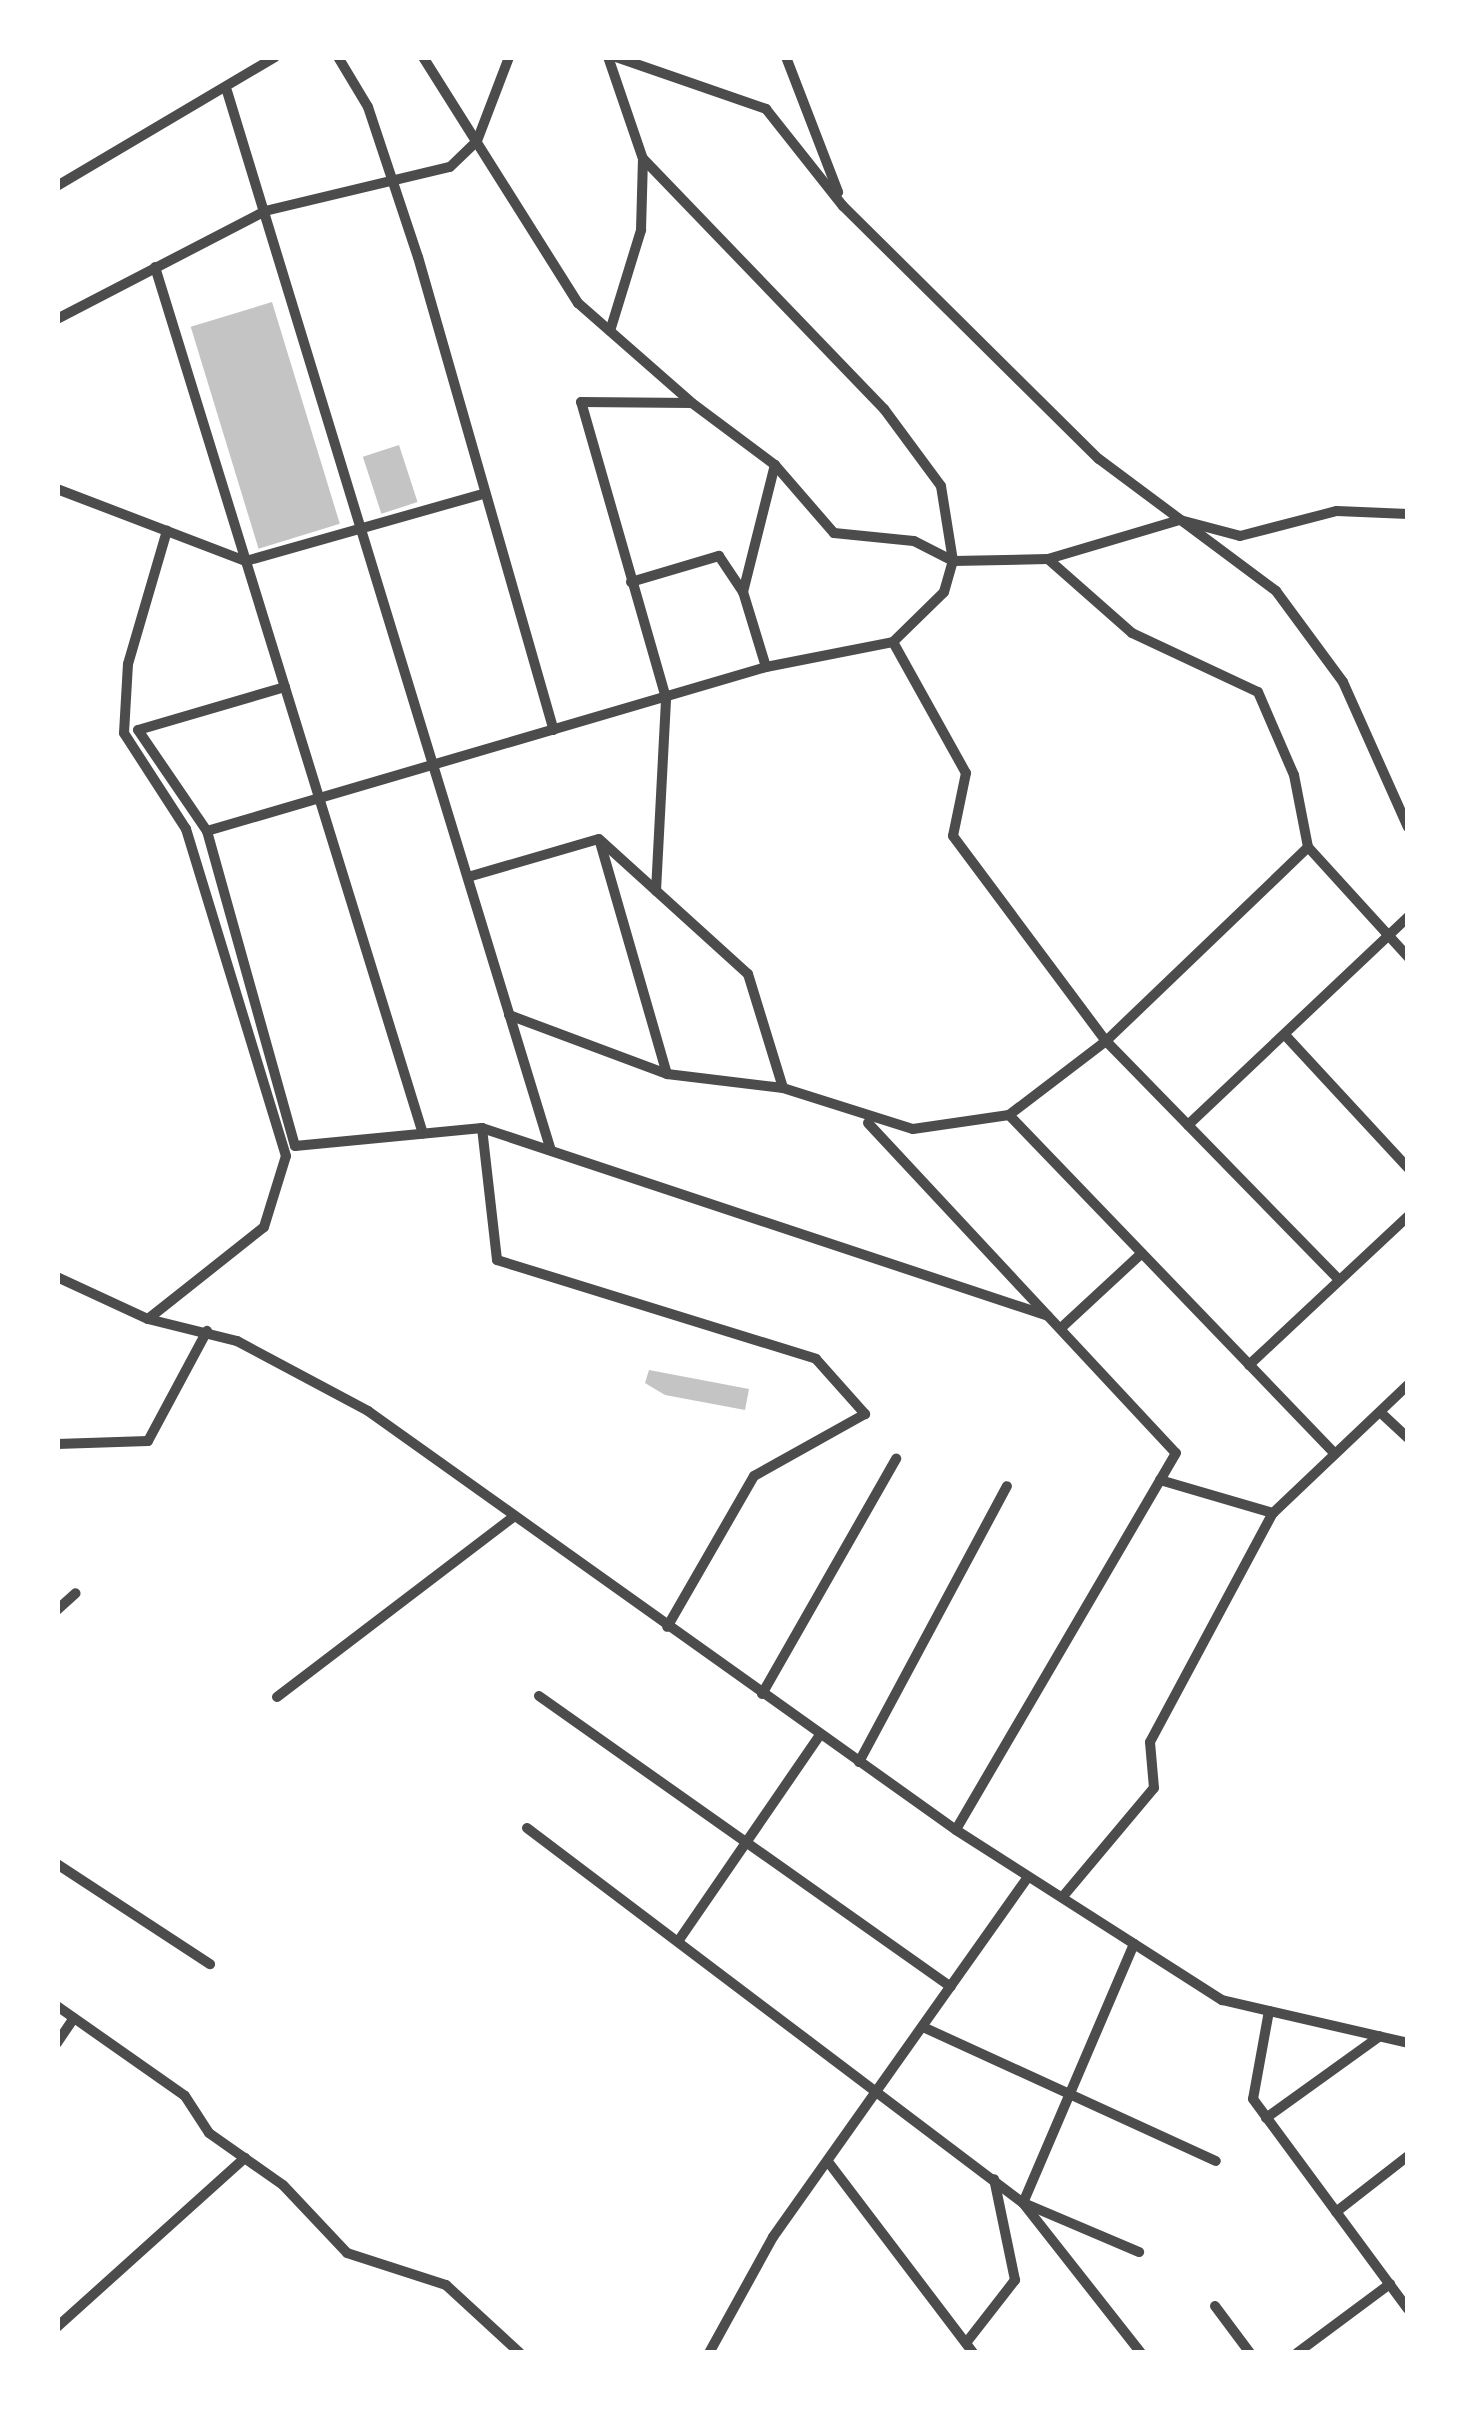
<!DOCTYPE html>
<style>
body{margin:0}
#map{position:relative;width:1465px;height:2410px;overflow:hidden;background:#fff;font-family:Montserrat,sans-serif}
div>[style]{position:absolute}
.building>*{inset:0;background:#c4c4c4;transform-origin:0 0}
.minor>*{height:10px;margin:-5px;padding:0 5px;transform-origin:5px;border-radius:5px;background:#4c4c4c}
span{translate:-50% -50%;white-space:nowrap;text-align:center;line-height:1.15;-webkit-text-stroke:12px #fff;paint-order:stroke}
.frame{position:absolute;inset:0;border:60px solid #fff;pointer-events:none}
</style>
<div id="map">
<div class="building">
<div style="left:272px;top:302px;width:232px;height:85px;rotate:73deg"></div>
<div style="left:399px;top:445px;width:60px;height:38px;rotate:72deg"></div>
<div style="clip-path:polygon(649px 1370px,749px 1389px,745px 1410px,665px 1395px,645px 1383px)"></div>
</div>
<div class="minor">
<div style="left:338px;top:57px;width:58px;rotate:59deg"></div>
<div style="left:368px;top:107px;width:158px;rotate:71.6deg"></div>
<div style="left:418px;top:257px;width:492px;rotate:74deg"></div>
<div style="left:423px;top:57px;width:291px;rotate:57.8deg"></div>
<div style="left:578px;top:303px;width:149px;rotate:41.2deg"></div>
<div style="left:616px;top:57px;width:159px;rotate:19.1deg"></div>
<div style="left:766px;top:109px;width:124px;rotate:51.6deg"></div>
<div style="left:843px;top:206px;width:360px;rotate:44.7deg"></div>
<div style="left:1099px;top:459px;width:221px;rotate:36.7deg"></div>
<div style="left:1276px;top:591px;width:113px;rotate:53.6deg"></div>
<div style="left:1343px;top:682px;width:159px;rotate:65.9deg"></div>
<div style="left:786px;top:57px;width:145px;rotate:68.9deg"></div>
<div style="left:227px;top:91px;width:1108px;rotate:73deg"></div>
<div style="left:57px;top:186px;width:253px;rotate:-30.6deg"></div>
<div style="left:155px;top:267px;width:907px;rotate:72.82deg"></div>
<div style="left:57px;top:319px;width:234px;rotate:-27.4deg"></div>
<div style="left:265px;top:211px;width:190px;rotate:-13.4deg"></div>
<div style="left:450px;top:167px;width:37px;rotate:-44deg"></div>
<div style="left:477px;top:141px;width:90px;rotate:-69.1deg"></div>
<div style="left:610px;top:331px;width:106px;rotate:-72.9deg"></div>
<div style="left:641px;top:230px;width:71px;rotate:-88.4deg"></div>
<div style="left:57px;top:489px;width:202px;rotate:20.9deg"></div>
<div style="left:246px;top:561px;width:243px;rotate:-15.8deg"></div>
<div style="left:1048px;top:559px;width:138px;rotate:-16.5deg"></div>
<div style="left:1180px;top:520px;width:62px;rotate:14.9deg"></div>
<div style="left:1240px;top:536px;width:100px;rotate:-14.5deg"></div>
<div style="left:1337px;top:511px;width:71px;rotate:2.4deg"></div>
<div style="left:631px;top:582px;width:92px;rotate:-16.5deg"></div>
<div style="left:719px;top:556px;width:43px;rotate:56.3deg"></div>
<div style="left:893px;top:642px;width:150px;rotate:60.9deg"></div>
<div style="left:966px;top:773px;width:64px;rotate:101.7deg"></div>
<div style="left:953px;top:836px;width:256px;rotate:53.3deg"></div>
<div style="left:1106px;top:1041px;width:334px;rotate:45.7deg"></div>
<div style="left:766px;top:667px;width:78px;rotate:-107deg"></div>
<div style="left:743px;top:592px;width:131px;rotate:-75.9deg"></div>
<div style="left:285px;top:687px;width:153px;rotate:163.7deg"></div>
<div style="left:138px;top:730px;width:122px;rotate:55.7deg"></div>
<div style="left:207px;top:831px;width:327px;rotate:74.4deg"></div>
<div style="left:295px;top:1146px;width:188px;rotate:-5.5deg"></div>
<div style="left:482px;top:1128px;width:596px;rotate:18.37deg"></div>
<div style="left:207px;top:831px;width:583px;rotate:-16.35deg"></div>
<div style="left:766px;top:667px;width:129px;rotate:-11.1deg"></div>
<div style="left:893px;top:642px;width:71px;rotate:-44.4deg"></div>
<div style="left:944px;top:592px;width:32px;rotate:-74deg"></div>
<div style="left:953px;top:561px;width:76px;rotate:-99.1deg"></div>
<div style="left:941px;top:486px;width:96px;rotate:-126.5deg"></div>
<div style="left:884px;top:409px;width:347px;rotate:-133.9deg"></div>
<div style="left:643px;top:159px;width:108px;rotate:-108.9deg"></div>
<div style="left:599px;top:839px;width:201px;rotate:42.2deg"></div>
<div style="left:748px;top:974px;width:119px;rotate:72.9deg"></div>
<div style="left:600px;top:842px;width:241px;rotate:73.9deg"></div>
<div style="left:468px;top:877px;width:136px;rotate:-16.2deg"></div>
<div style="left:656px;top:891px;width:193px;rotate:-87deg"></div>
<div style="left:666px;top:698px;width:308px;rotate:-106deg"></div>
<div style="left:581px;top:402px;width:111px;rotate:0.5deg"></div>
<div style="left:692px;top:403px;width:104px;rotate:36.8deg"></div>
<div style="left:775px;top:465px;width:90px;rotate:49.1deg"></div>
<div style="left:834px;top:533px;width:80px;rotate:5.7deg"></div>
<div style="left:914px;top:541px;width:44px;rotate:27.1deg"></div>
<div style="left:953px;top:561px;width:95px;rotate:-1.2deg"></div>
<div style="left:1048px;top:559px;width:112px;rotate:41.4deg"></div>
<div style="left:1132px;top:633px;width:139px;rotate:25.1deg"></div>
<div style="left:1258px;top:692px;width:90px;rotate:66.6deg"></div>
<div style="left:1294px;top:775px;width:73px;rotate:79deg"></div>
<div style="left:509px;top:1015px;width:169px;rotate:20.5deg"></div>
<div style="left:667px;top:1074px;width:117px;rotate:6.9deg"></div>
<div style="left:783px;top:1088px;width:136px;rotate:17.5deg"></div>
<div style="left:913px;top:1129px;width:97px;rotate:-8.3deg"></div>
<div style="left:1009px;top:1115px;width:122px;rotate:-37.3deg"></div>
<div style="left:1106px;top:1041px;width:280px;rotate:-43.8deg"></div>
<div style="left:1308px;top:847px;width:149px;rotate:47.7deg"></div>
<div style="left:1285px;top:1035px;width:181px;rotate:47.2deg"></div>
<div style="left:1009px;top:1115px;width:470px;rotate:46.1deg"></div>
<div style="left:868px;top:1123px;width:451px;rotate:47deg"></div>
<div style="left:1176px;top:1453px;width:436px;rotate:120.3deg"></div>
<div style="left:1188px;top:1125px;width:303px;rotate:-43.4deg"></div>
<div style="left:482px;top:1128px;width:133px;rotate:83.5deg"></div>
<div style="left:497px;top:1260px;width:334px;rotate:17.2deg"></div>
<div style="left:816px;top:1359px;width:74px;rotate:48.3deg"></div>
<div style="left:865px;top:1414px;width:127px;rotate:150.8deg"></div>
<div style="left:754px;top:1476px;width:174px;rotate:119.9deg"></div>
<div style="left:57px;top:1277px;width:100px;rotate:24.8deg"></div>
<div style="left:148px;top:1319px;width:92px;rotate:13.9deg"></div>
<div style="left:237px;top:1341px;width:149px;rotate:28.1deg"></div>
<div style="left:368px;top:1411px;width:722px;rotate:35.47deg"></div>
<div style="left:956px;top:1830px;width:316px;rotate:32.6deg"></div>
<div style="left:1222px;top:2000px;width:191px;rotate:13deg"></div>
<div style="left:148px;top:1319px;width:148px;rotate:-38.4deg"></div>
<div style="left:264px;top:1227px;width:74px;rotate:-72.8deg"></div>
<div style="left:286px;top:1156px;width:342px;rotate:-107deg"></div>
<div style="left:186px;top:829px;width:114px;rotate:-122.9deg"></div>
<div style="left:124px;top:733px;width:69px;rotate:-86.7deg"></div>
<div style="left:128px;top:664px;width:139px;rotate:-73.7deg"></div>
<div style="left:1061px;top:1328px;width:110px;rotate:-42.8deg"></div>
<div style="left:1249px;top:1365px;width:218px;rotate:-43.1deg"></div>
<div style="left:1380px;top:1412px;width:38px;rotate:43deg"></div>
<div style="left:57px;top:1444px;width:91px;rotate:-1.9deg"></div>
<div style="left:148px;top:1441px;width:125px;rotate:-61.8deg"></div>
<div style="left:1160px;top:1480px;width:118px;rotate:16.3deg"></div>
<div style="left:57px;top:1610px;width:25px;rotate:-42deg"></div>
<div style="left:762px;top:1694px;width:271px;rotate:-60.3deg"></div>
<div style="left:539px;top:1696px;width:504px;rotate:35.23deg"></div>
<div style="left:277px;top:1697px;width:295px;rotate:-37.3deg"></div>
<div style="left:859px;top:1762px;width:313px;rotate:-61.8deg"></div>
<div style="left:527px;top:1828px;width:622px;rotate:37.09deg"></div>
<div style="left:1023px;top:2203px;width:191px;rotate:51.8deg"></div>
<div style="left:57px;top:1864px;width:183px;rotate:33.2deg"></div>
<div style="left:1065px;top:1894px;width:138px;rotate:-50deg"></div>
<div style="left:1154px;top:1788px;width:46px;rotate:-95deg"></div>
<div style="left:1150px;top:1742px;width:260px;rotate:-61.8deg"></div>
<div style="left:1273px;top:1513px;width:186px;rotate:-43.5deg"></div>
<div style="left:679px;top:1940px;width:249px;rotate:-55.5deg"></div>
<div style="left:57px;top:2006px;width:156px;rotate:35.1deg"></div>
<div style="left:185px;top:2096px;width:44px;rotate:57deg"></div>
<div style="left:209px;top:2133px;width:90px;rotate:35.1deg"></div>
<div style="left:283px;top:2185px;width:93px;rotate:46.7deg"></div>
<div style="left:347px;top:2253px;width:104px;rotate:17.9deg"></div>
<div style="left:446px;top:2285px;width:100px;rotate:42.6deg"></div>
<div style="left:1269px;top:2011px;width:89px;rotate:100.3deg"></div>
<div style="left:1253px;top:2099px;width:261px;rotate:53.6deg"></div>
<div style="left:923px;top:2027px;width:322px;rotate:24.6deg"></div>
<div style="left:57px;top:2043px;width:30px;rotate:-56deg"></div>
<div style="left:1266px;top:2118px;width:140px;rotate:-35.7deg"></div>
<div style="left:829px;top:2163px;width:238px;rotate:52.8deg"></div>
<div style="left:1023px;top:2203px;width:282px;rotate:-66.8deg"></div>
<div style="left:1026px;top:2204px;width:123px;rotate:23deg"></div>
<div style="left:1336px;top:2212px;width:91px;rotate:-37.9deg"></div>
<div style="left:1215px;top:2306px;width:59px;rotate:53.3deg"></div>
<div style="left:57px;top:2327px;width:253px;rotate:-42deg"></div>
<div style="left:966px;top:2343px;width:80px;rotate:-52.1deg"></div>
<div style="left:1015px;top:2280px;width:103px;rotate:-101.7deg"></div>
<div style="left:709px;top:2353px;width:132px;rotate:-61.1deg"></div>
<div style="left:773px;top:2237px;width:441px;rotate:-54.7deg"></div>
<div style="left:1297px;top:2353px;width:116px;rotate:-36.6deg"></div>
</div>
<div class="frame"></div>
</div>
